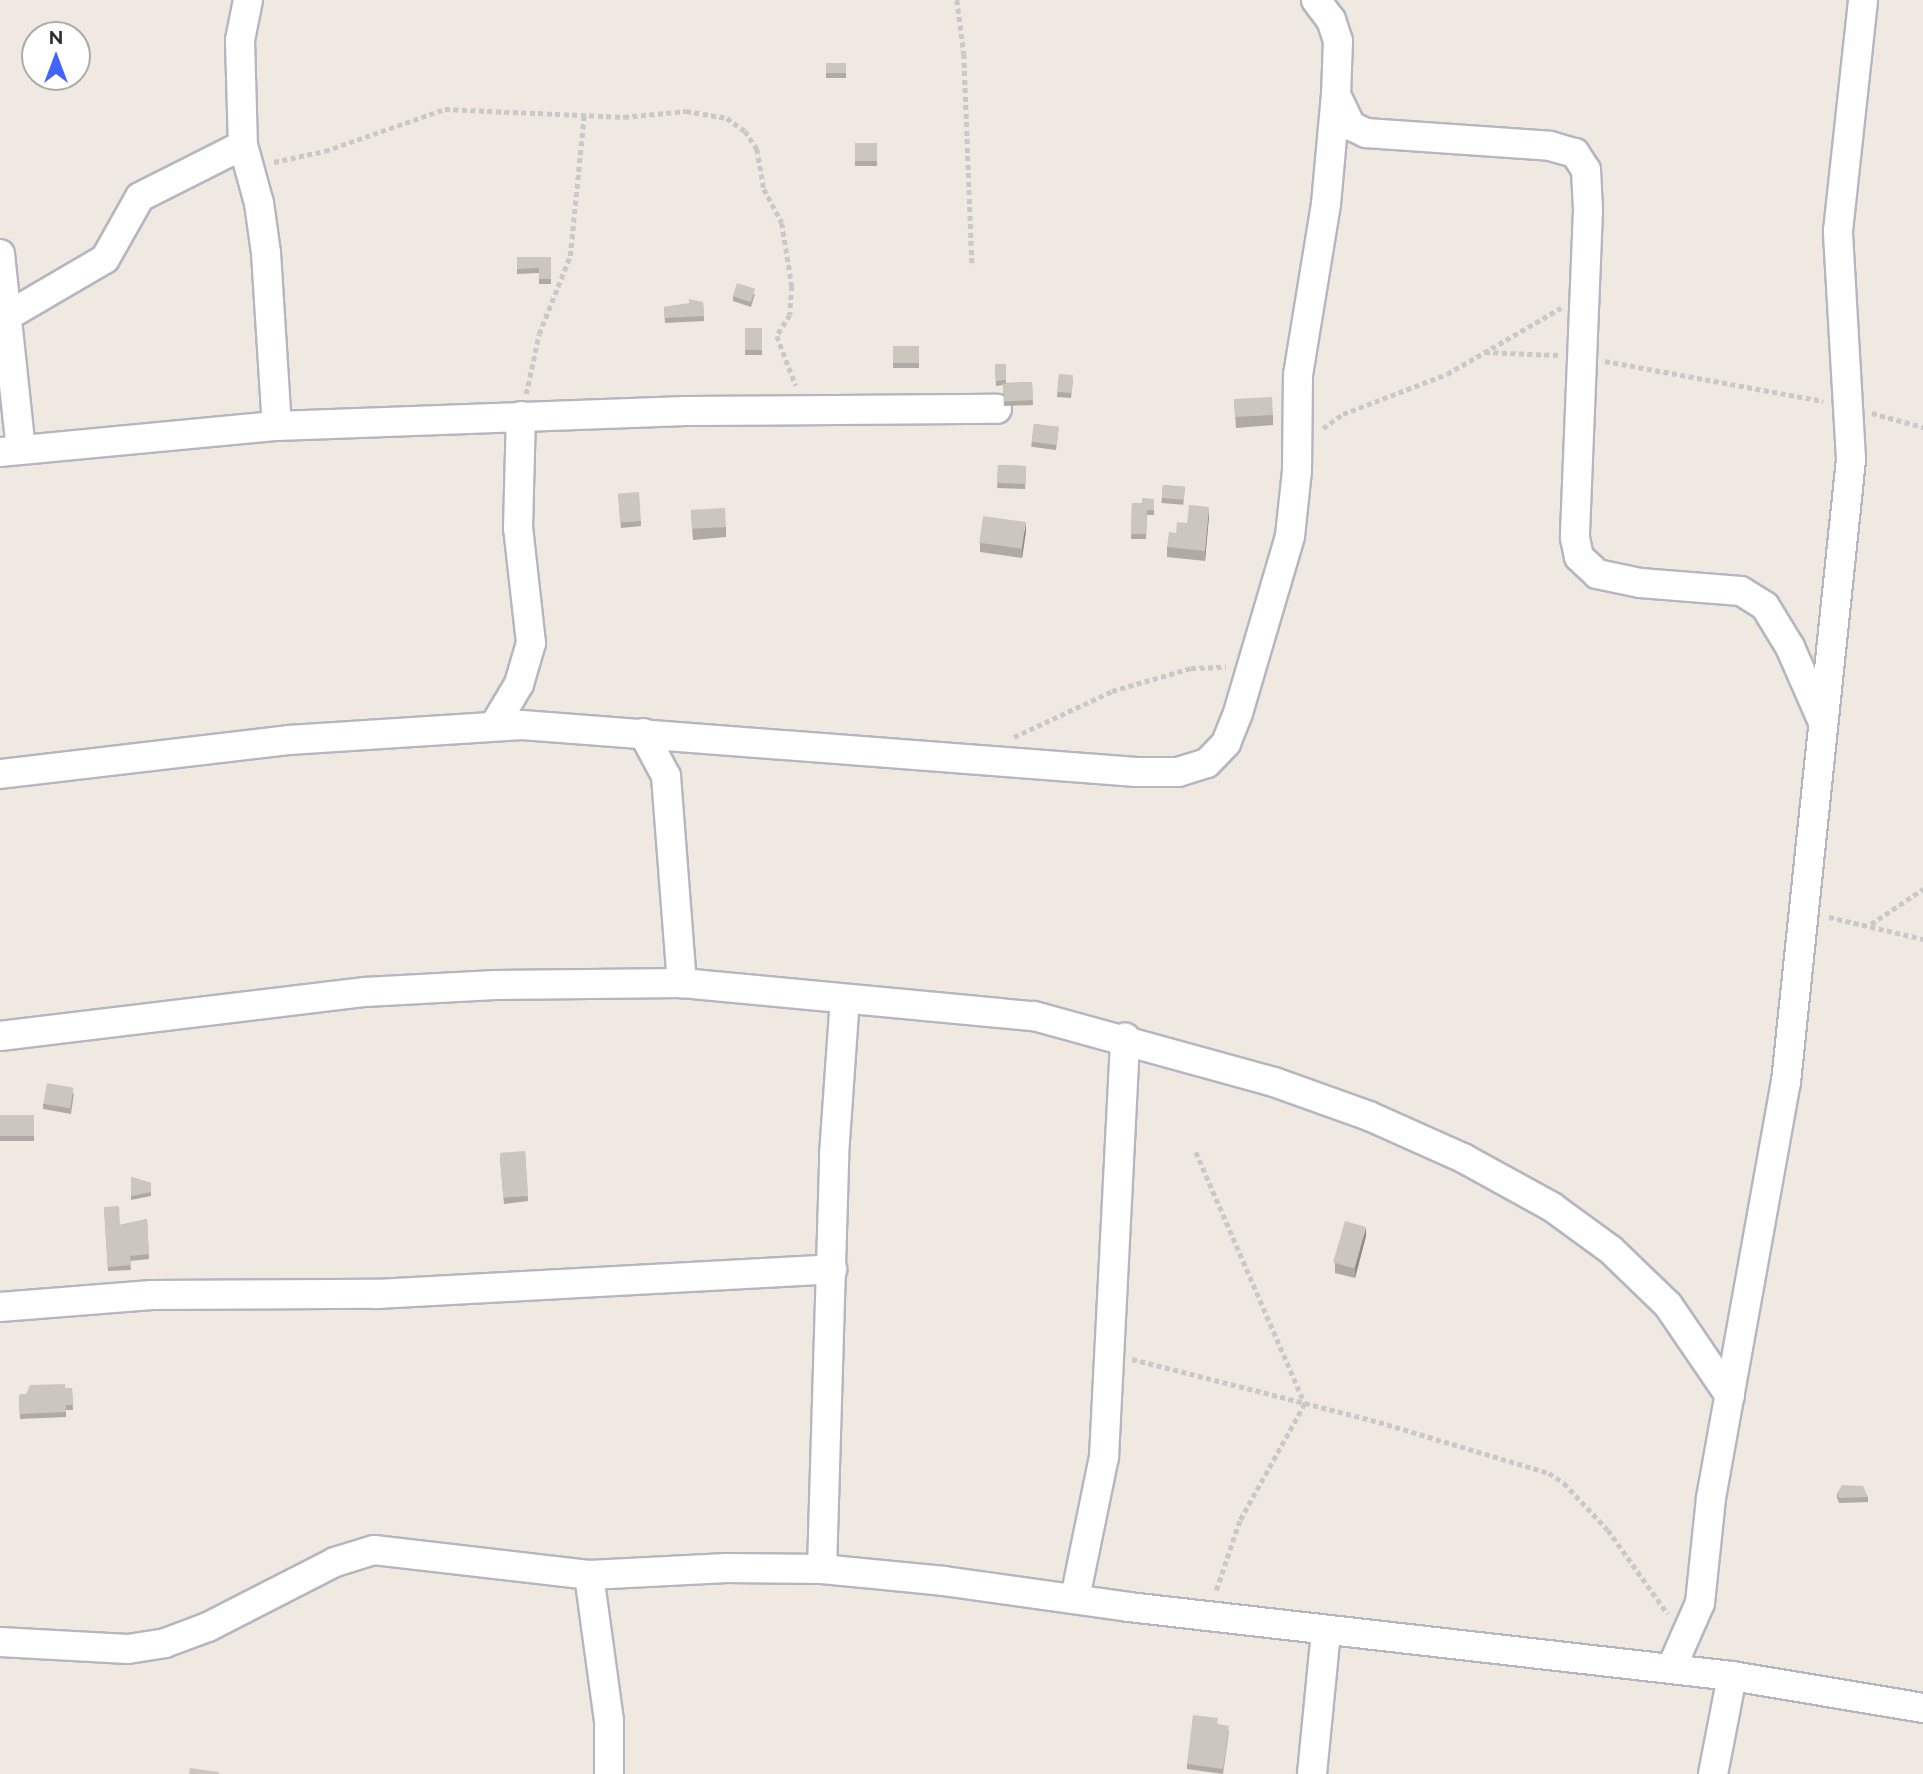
<!DOCTYPE html>
<style>
body{margin:0}
#map{position:relative;width:1923px;height:1774px;overflow:hidden;background:#efe9e1;font-family:Raleway,sans-serif}
div>[style]{position:absolute}
.path>*{height:4.5px;margin-top:-2.25px;transform-origin:0;background:repeating-linear-gradient(90deg,#c9c9c9 0 5px,transparent 0 8.5px)}
.roads{filter:drop-shadow(2px 0 #b4b7c1) drop-shadow(-2px 0 #b4b7c1) drop-shadow(0 2px #b4b7c1) drop-shadow(0 -2px #b4b7c1)}
.minor>*{height:28px;margin:-14px;padding:0 14px;transform-origin:14px;border-radius:14px;background:#fff}
.wall>*{inset:0;background:#afaba4;transform-origin:0 0}
.shaded-wall>*{inset:0;background:#8e8b86}
.building>*{inset:0;background:#cbc7bf;transform-origin:0 0}
span{translate:-50% -50%;white-space:nowrap;text-align:center;line-height:1.15;-webkit-text-stroke:6px #fff;paint-order:stroke}
.north{position:absolute;left:21px;top:21px;width:70px;height:70px;box-sizing:border-box;background:#fff;border:2px solid #ababab;border-radius:50%;rotate:0deg;font-size:19px;font-weight:700;line-height:28px;text-align:center;color:#2e2e2e}
.north::after{content:'';display:block;margin:auto;width:24px;height:32px;background:#4264fb;clip-path:polygon(50% 0,100% 100%,50% 72%,0 100%)}
</style>
<div id="map">
<div class="path">
<div style="left:957px;top:0;width:54px;rotate:82.6deg"></div>
<div style="left:964px;top:54px;width:213px;rotate:87.8deg"></div>
<div style="left:274px;top:162px;width:52px;rotate:-12.2deg"></div>
<div style="left:325px;top:151px;width:127px;rotate:-19.3deg"></div>
<div style="left:445px;top:109px;width:179px;rotate:2.6deg"></div>
<div style="left:624px;top:117px;width:62px;rotate:-5.5deg"></div>
<div style="left:686px;top:111px;width:42px;rotate:9.7deg"></div>
<div style="left:727px;top:118px;width:22px;rotate:36deg"></div>
<div style="left:745px;top:131px;width:22px;rotate:56deg"></div>
<div style="left:757px;top:149px;width:41px;rotate:80.1deg"></div>
<div style="left:764px;top:189px;width:38px;rotate:62deg"></div>
<div style="left:782px;top:223px;width:64px;rotate:81deg"></div>
<div style="left:792px;top:286px;width:29px;rotate:94deg"></div>
<div style="left:790px;top:315px;width:25px;rotate:122deg"></div>
<div style="left:777px;top:336px;width:53px;rotate:69.2deg"></div>
<div style="left:1485px;top:352px;width:73px;rotate:2.4deg"></div>
<div style="left:1605px;top:361px;width:222px;rotate:10.4deg"></div>
<div style="left:526px;top:394px;width:61px;rotate:-77.8deg"></div>
<div style="left:539px;top:334px;width:84px;rotate:-68.3deg"></div>
<div style="left:570px;top:256px;width:141px;rotate:-84.3deg"></div>
<div style="left:1872px;top:413px;width:53px;rotate:15.4deg"></div>
<div style="left:1323px;top:428px;width:24px;rotate:-35deg"></div>
<div style="left:1343px;top:414px;width:111px;rotate:-21deg"></div>
<div style="left:1447px;top:374px;width:132px;rotate:-30.1deg"></div>
<div style="left:1014px;top:737px;width:108px;rotate:-25.1deg"></div>
<div style="left:1112px;top:691px;width:82px;rotate:-16.2deg"></div>
<div style="left:1191px;top:668px;width:35px;rotate:-2deg"></div>
<div style="left:1829px;top:917px;width:97px;rotate:13.2deg"></div>
<div style="left:1871px;top:924px;width:63px;rotate:-33.9deg"></div>
<div style="left:1196px;top:1152px;width:275px;rotate:66.6deg"></div>
<div style="left:1305px;top:1404px;width:134px;rotate:119.1deg"></div>
<div style="left:1240px;top:1521px;width:75px;rotate:108.7deg"></div>
<div style="left:1132px;top:1359px;width:255px;rotate:14.3deg"></div>
<div style="left:1379px;top:1422px;width:177px;rotate:16.7deg"></div>
<div style="left:1549px;top:1473px;width:18px;rotate:34deg"></div>
<div style="left:1564px;top:1483px;width:64px;rotate:46.9deg"></div>
<div style="left:1608px;top:1530px;width:103px;rotate:54.5deg"></div>
</div>
<div class="roads">
<div class="minor">
<div style="left:248px;top:0;width:41px;rotate:101.3deg"></div>
<div style="left:240px;top:40px;width:105px;rotate:88.4deg"></div>
<div style="left:243px;top:145px;width:60px;rotate:74.6deg"></div>
<div style="left:259px;top:203px;width:50px;rotate:82deg"></div>
<div style="left:266px;top:253px;width:173px;rotate:86.4deg"></div>
<div style="left:1336px;top:95px;width:34px;rotate:64deg"></div>
<div style="left:1351px;top:126px;width:17px;rotate:25deg"></div>
<div style="left:1366px;top:133px;width:184px;rotate:4deg"></div>
<div style="left:1550px;top:146px;width:26px;rotate:16deg"></div>
<div style="left:1575px;top:153px;width:20px;rotate:57deg"></div>
<div style="left:1586px;top:170px;width:40px;rotate:87.1deg"></div>
<div style="left:1588px;top:210px;width:328px;rotate:92.3deg"></div>
<div style="left:1575px;top:538px;width:19px;rotate:78deg"></div>
<div style="left:1579px;top:557px;width:25px;rotate:43deg"></div>
<div style="left:1597px;top:574px;width:44px;rotate:11.8deg"></div>
<div style="left:1640px;top:583px;width:101px;rotate:4.5deg"></div>
<div style="left:1741px;top:591px;width:28px;rotate:32deg"></div>
<div style="left:1765px;top:606px;width:48px;rotate:58.6deg"></div>
<div style="left:1790px;top:647px;width:82px;rotate:66.3deg"></div>
<div style="left:0;top:254px;width:197px;rotate:83.9deg"></div>
<div style="left:9px;top:315px;width:111px;rotate:-30.3deg"></div>
<div style="left:105px;top:259px;width:71px;rotate:-60.6deg"></div>
<div style="left:140px;top:197px;width:115px;rotate:-26.8deg"></div>
<div style="left:0;top:452px;width:278px;rotate:-5.4deg"></div>
<div style="left:277px;top:426px;width:409px;rotate:-2.1deg"></div>
<div style="left:686px;top:411px;width:311px;rotate:-0.4deg"></div>
<div style="left:494px;top:726px;width:49px;rotate:-59.2deg"></div>
<div style="left:519px;top:684px;width:43px;rotate:-73.7deg"></div>
<div style="left:531px;top:643px;width:116px;rotate:-96.4deg"></div>
<div style="left:518px;top:528px;width:112px;rotate:-88.5deg"></div>
<div style="left:643px;top:733px;width:49px;rotate:61.9deg"></div>
<div style="left:666px;top:776px;width:208px;rotate:85.6deg"></div>
<div style="left:0;top:774px;width:291px;rotate:-6.7deg"></div>
<div style="left:289px;top:740px;width:233px;rotate:-3.7deg"></div>
<div style="left:522px;top:725px;width:616px;rotate:4.38deg"></div>
<div style="left:1136px;top:772px;width:42px"></div>
<div style="left:1178px;top:772px;width:30px;rotate:-17deg"></div>
<div style="left:1207px;top:763px;width:28px;rotate:-46deg"></div>
<div style="left:1226px;top:743px;width:32px;rotate:-68deg"></div>
<div style="left:1238px;top:713px;width:184px;rotate:-73.6deg"></div>
<div style="left:1290px;top:536px;width:66px;rotate:-83.9deg"></div>
<div style="left:1297px;top:470px;width:95px;rotate:-89.4deg"></div>
<div style="left:1298px;top:375px;width:173px;rotate:-80.7deg"></div>
<div style="left:1326px;top:204px;width:109px;rotate:-84.8deg"></div>
<div style="left:1336px;top:95px;width:54px;rotate:-87.9deg"></div>
<div style="left:1338px;top:41px;width:22px;rotate:-108deg"></div>
<div style="left:1331px;top:20px;width:25px;rotate:-127deg"></div>
<div style="left:0;top:1036px;width:368px;rotate:-6.9deg"></div>
<div style="left:365px;top:992px;width:130px;rotate:-3.1deg"></div>
<div style="left:495px;top:985px;width:187px;rotate:-0.6deg"></div>
<div style="left:682px;top:983px;width:354px;rotate:5.4deg"></div>
<div style="left:1034px;top:1016px;width:249px;rotate:15.4deg"></div>
<div style="left:1274px;top:1082px;width:101px;rotate:19.7deg"></div>
<div style="left:1369px;top:1116px;width:103px;rotate:24.1deg"></div>
<div style="left:1463px;top:1158px;width:102px;rotate:28.8deg"></div>
<div style="left:1552px;top:1207px;width:73px;rotate:36.1deg"></div>
<div style="left:1611px;top:1250px;width:79px;rotate:44deg"></div>
<div style="left:1668px;top:1305px;width:110px;rotate:55.7deg"></div>
<div style="left:0;top:1307px;width:152px;rotate:-4.5deg"></div>
<div style="left:152px;top:1295px;width:225px;rotate:-0.3deg"></div>
<div style="left:377px;top:1294px;width:456px;rotate:-3.1deg"></div>
<div style="left:822px;top:1569px;width:414px;rotate:-88.3deg"></div>
<div style="left:834px;top:1155px;width:156px;rotate:-86deg"></div>
<div style="left:589px;top:1575px;width:147px;rotate:82.2deg"></div>
<div style="left:609px;top:1721px;width:53px;rotate:90deg"></div>
<div style="left:1075px;top:1598px;width:144px;rotate:-78.4deg"></div>
<div style="left:1104px;top:1457px;width:420px;rotate:-87.1deg"></div>
<div style="left:0;top:1642px;width:128px;rotate:3.1deg"></div>
<div style="left:128px;top:1649px;width:37px;rotate:-9deg"></div>
<div style="left:165px;top:1643px;width:46px;rotate:-20.4deg"></div>
<div style="left:208px;top:1627px;width:143px;rotate:-27.1deg"></div>
<div style="left:335px;top:1562px;width:41px;rotate:-17.1deg"></div>
<div style="left:374px;top:1550px;width:216px;rotate:6.6deg"></div>
<div style="left:589px;top:1575px;width:138px;rotate:-2.9deg"></div>
<div style="left:727px;top:1568px;width:95px;rotate:0.6deg"></div>
<div style="left:822px;top:1569px;width:123px;rotate:5.6deg"></div>
<div style="left:944px;top:1581px;width:187px;rotate:8deg"></div>
<div style="left:1129px;top:1607px;width:607px;rotate:6.53deg"></div>
<div style="left:1732px;top:1676px;width:194px;rotate:9.5deg"></div>
<div style="left:1671px;top:1669px;width:72px;rotate:-66.3deg"></div>
<div style="left:1700px;top:1603px;width:106px;rotate:-84deg"></div>
<div style="left:1711px;top:1498px;width:423px;rotate:-79.8deg"></div>
<div style="left:1786px;top:1082px;width:626px;rotate:-84.04deg"></div>
<div style="left:1851px;top:459px;width:228px;rotate:-93.3deg"></div>
<div style="left:1838px;top:231px;width:232px;rotate:-83.8deg"></div>
<div style="left:1312px;top:1774px;width:145px;rotate:-84.4deg"></div>
<div style="left:1713px;top:1774px;width:100px;rotate:-79deg"></div>
</div>
</div>
<div class="wall">
<div style="left:826px;top:63px;width:20px;height:15px"></div>
<div style="left:855px;top:143px;width:22px;height:23px"></div>
<div style="clip-path:polygon(517px 257px,551px 257px,551px 284px,539px 284px,539px 273px,517px 274px)"></div>
<div style="clip-path:polygon(755px 294px,751px 307px,733px 301px,733px 296px)"></div>
<div style="clip-path:polygon(703px 302px,704px 321px,665px 323px,664px 307px)"></div>
<div style="left:745px;top:328px;width:17px;height:27px"></div>
<div style="left:893px;top:346px;width:26px;height:22px"></div>
<div style="clip-path:polygon(995px 364px,1006px 364px,1006px 383px,1032px 382px,1033px 405px,1004px 406px,1003px 385px,996px 386px)"></div>
<div style="clip-path:polygon(1059px 374px,1073px 380px,1071px 398px,1057px 397px)"></div>
<div style="clip-path:polygon(1234px 400px,1273px 415px,1273px 425px,1236px 428px)"></div>
<div style="left:1034px;top:424px;width:25px;height:23px;rotate:7deg"></div>
<div style="left:998px;top:465px;width:28px;height:23px;rotate:2deg"></div>
<div style="left:1163px;top:485px;width:22px;height:18px;rotate:5deg"></div>
<div style="clip-path:polygon(618px 494px,641px 521px,641px 526px,621px 528px)"></div>
<div style="clip-path:polygon(1154px 499px,1154px 515px,1147px 515px,1146px 539px,1131px 539px,1132px 503px,1142px 503px)"></div>
<div style="clip-path:polygon(691px 511px,726px 527px,726px 537px,693px 540px)"></div>
<div style="clip-path:polygon(1209px 516px,1205px 561px,1167px 557px,1167px 547px,1176px 533px,1187px 523px)"></div>
<div style="clip-path:polygon(1026px 531px,1022px 558px,980px 552px,980px 543px)"></div>
<div style="clip-path:polygon(74px 1093px,71px 1114px,43px 1109px,43px 1104px)"></div>
<div style="left:0;top:1115px;width:34px;height:26px"></div>
<div style="clip-path:polygon(525px 1151px,528px 1201px,504px 1204px,500px 1158px)"></div>
<div style="clip-path:polygon(131px 1177px,151px 1183px,151px 1196px,131px 1200px)"></div>
<div style="clip-path:polygon(104px 1207px,120px 1225px,147px 1219px,149px 1259px,130px 1261px,131px 1270px,108px 1271px)"></div>
<div style="clip-path:polygon(1366px 1236px,1355px 1278px,1335px 1273px,1335px 1263px)"></div>
<div style="clip-path:polygon(65px 1388px,72px 1388px,73px 1410px,66px 1410px,66px 1417px,20px 1419px,19px 1395px)"></div>
<div style="clip-path:polygon(1837px 1493px,1868px 1497px,1868px 1502px,1839px 1503px,1837px 1498px)"></div>
<div style="clip-path:polygon(1218px 1724px,1229px 1731px,1223px 1774px,1187px 1769px,1187px 1764px)"></div>
</div>
<div class="shaded-wall">
<div style="clip-path:polygon(1209px 507px,1209px 516px,1205px 561px,1205px 551px)"></div>
<div style="clip-path:polygon(1026px 522px,1026px 531px,1022px 558px,1022px 548px)"></div>
<div style="clip-path:polygon(1366px 1227px,1366px 1236px,1355px 1278px,1355px 1268px)"></div>
</div>
<div class="building">
<div style="left:826px;top:63px;width:20px;height:10px"></div>
<div style="left:855px;top:143px;width:22px;height:18px"></div>
<div style="clip-path:polygon(517px 257px,551px 257px,551px 279px,539px 279px,539px 268px,517px 269px)"></div>
<div style="left:737px;top:283px;width:19px;height:14px;rotate:18deg"></div>
<div style="clip-path:polygon(689px 299px,703px 302px,704px 316px,665px 318px,664px 307px,689px 303px)"></div>
<div style="left:745px;top:328px;width:17px;height:22px"></div>
<div style="left:893px;top:346px;width:26px;height:17px"></div>
<div style="clip-path:polygon(995px 364px,1006px 364px,1006px 380px,996px 381px)"></div>
<div style="left:1059px;top:374px;width:14px;height:18px;rotate:4deg"></div>
<div style="left:1032px;top:382px;width:18px;height:29px;rotate:87deg"></div>
<div style="left:1272px;top:397px;width:18px;height:38px;rotate:87deg"></div>
<div style="left:1034px;top:424px;width:25px;height:18px;rotate:7deg"></div>
<div style="left:998px;top:465px;width:28px;height:18px;rotate:2deg"></div>
<div style="left:1163px;top:485px;width:22px;height:13px;rotate:5deg"></div>
<div style="left:639px;top:492px;width:29px;height:21px;rotate:86deg"></div>
<div style="clip-path:polygon(1142px 498px,1154px 499px,1154px 510px,1147px 510px,1146px 534px,1131px 534px,1132px 503px,1142px 503px)"></div>
<div style="clip-path:polygon(1189px 505px,1209px 507px,1205px 551px,1167px 547px,1169px 532px,1176px 533px,1177px 522px,1187px 523px)"></div>
<div style="left:725px;top:508px;width:19px;height:34px;rotate:87deg"></div>
<div style="left:983px;top:516px;width:43px;height:27px;rotate:8deg"></div>
<div style="left:47px;top:1083px;width:27px;height:21px;rotate:10deg"></div>
<div style="left:0;top:1115px;width:34px;height:21px"></div>
<div style="left:525px;top:1151px;width:45px;height:25px;rotate:86deg"></div>
<div style="clip-path:polygon(131px 1177px,151px 1183px,151px 1192px,131px 1196px)"></div>
<div style="clip-path:polygon(119px 1206px,120px 1225px,147px 1219px,149px 1254px,130px 1256px,131px 1265px,108px 1267px,104px 1207px)"></div>
<div style="left:1345px;top:1221px;width:22px;height:43px;rotate:16deg"></div>
<div style="clip-path:polygon(65px 1384px,65px 1388px,72px 1388px,73px 1405px,66px 1405px,66px 1412px,20px 1414px,19px 1395px,26px 1394px,30px 1385px)"></div>
<div style="clip-path:polygon(1842px 1485px,1863px 1486px,1868px 1497px,1839px 1498px,1837px 1493px)"></div>
<div style="clip-path:polygon(1193px 1715px,1218px 1718px,1217px 1724px,1229px 1726px,1223px 1769px,1187px 1764px)"></div>
<div style="clip-path:polygon(190px 1768px,219px 1772px,219px 1774px,189px 1774px)"></div>
</div>
<div class="north">N</div>
</div>
